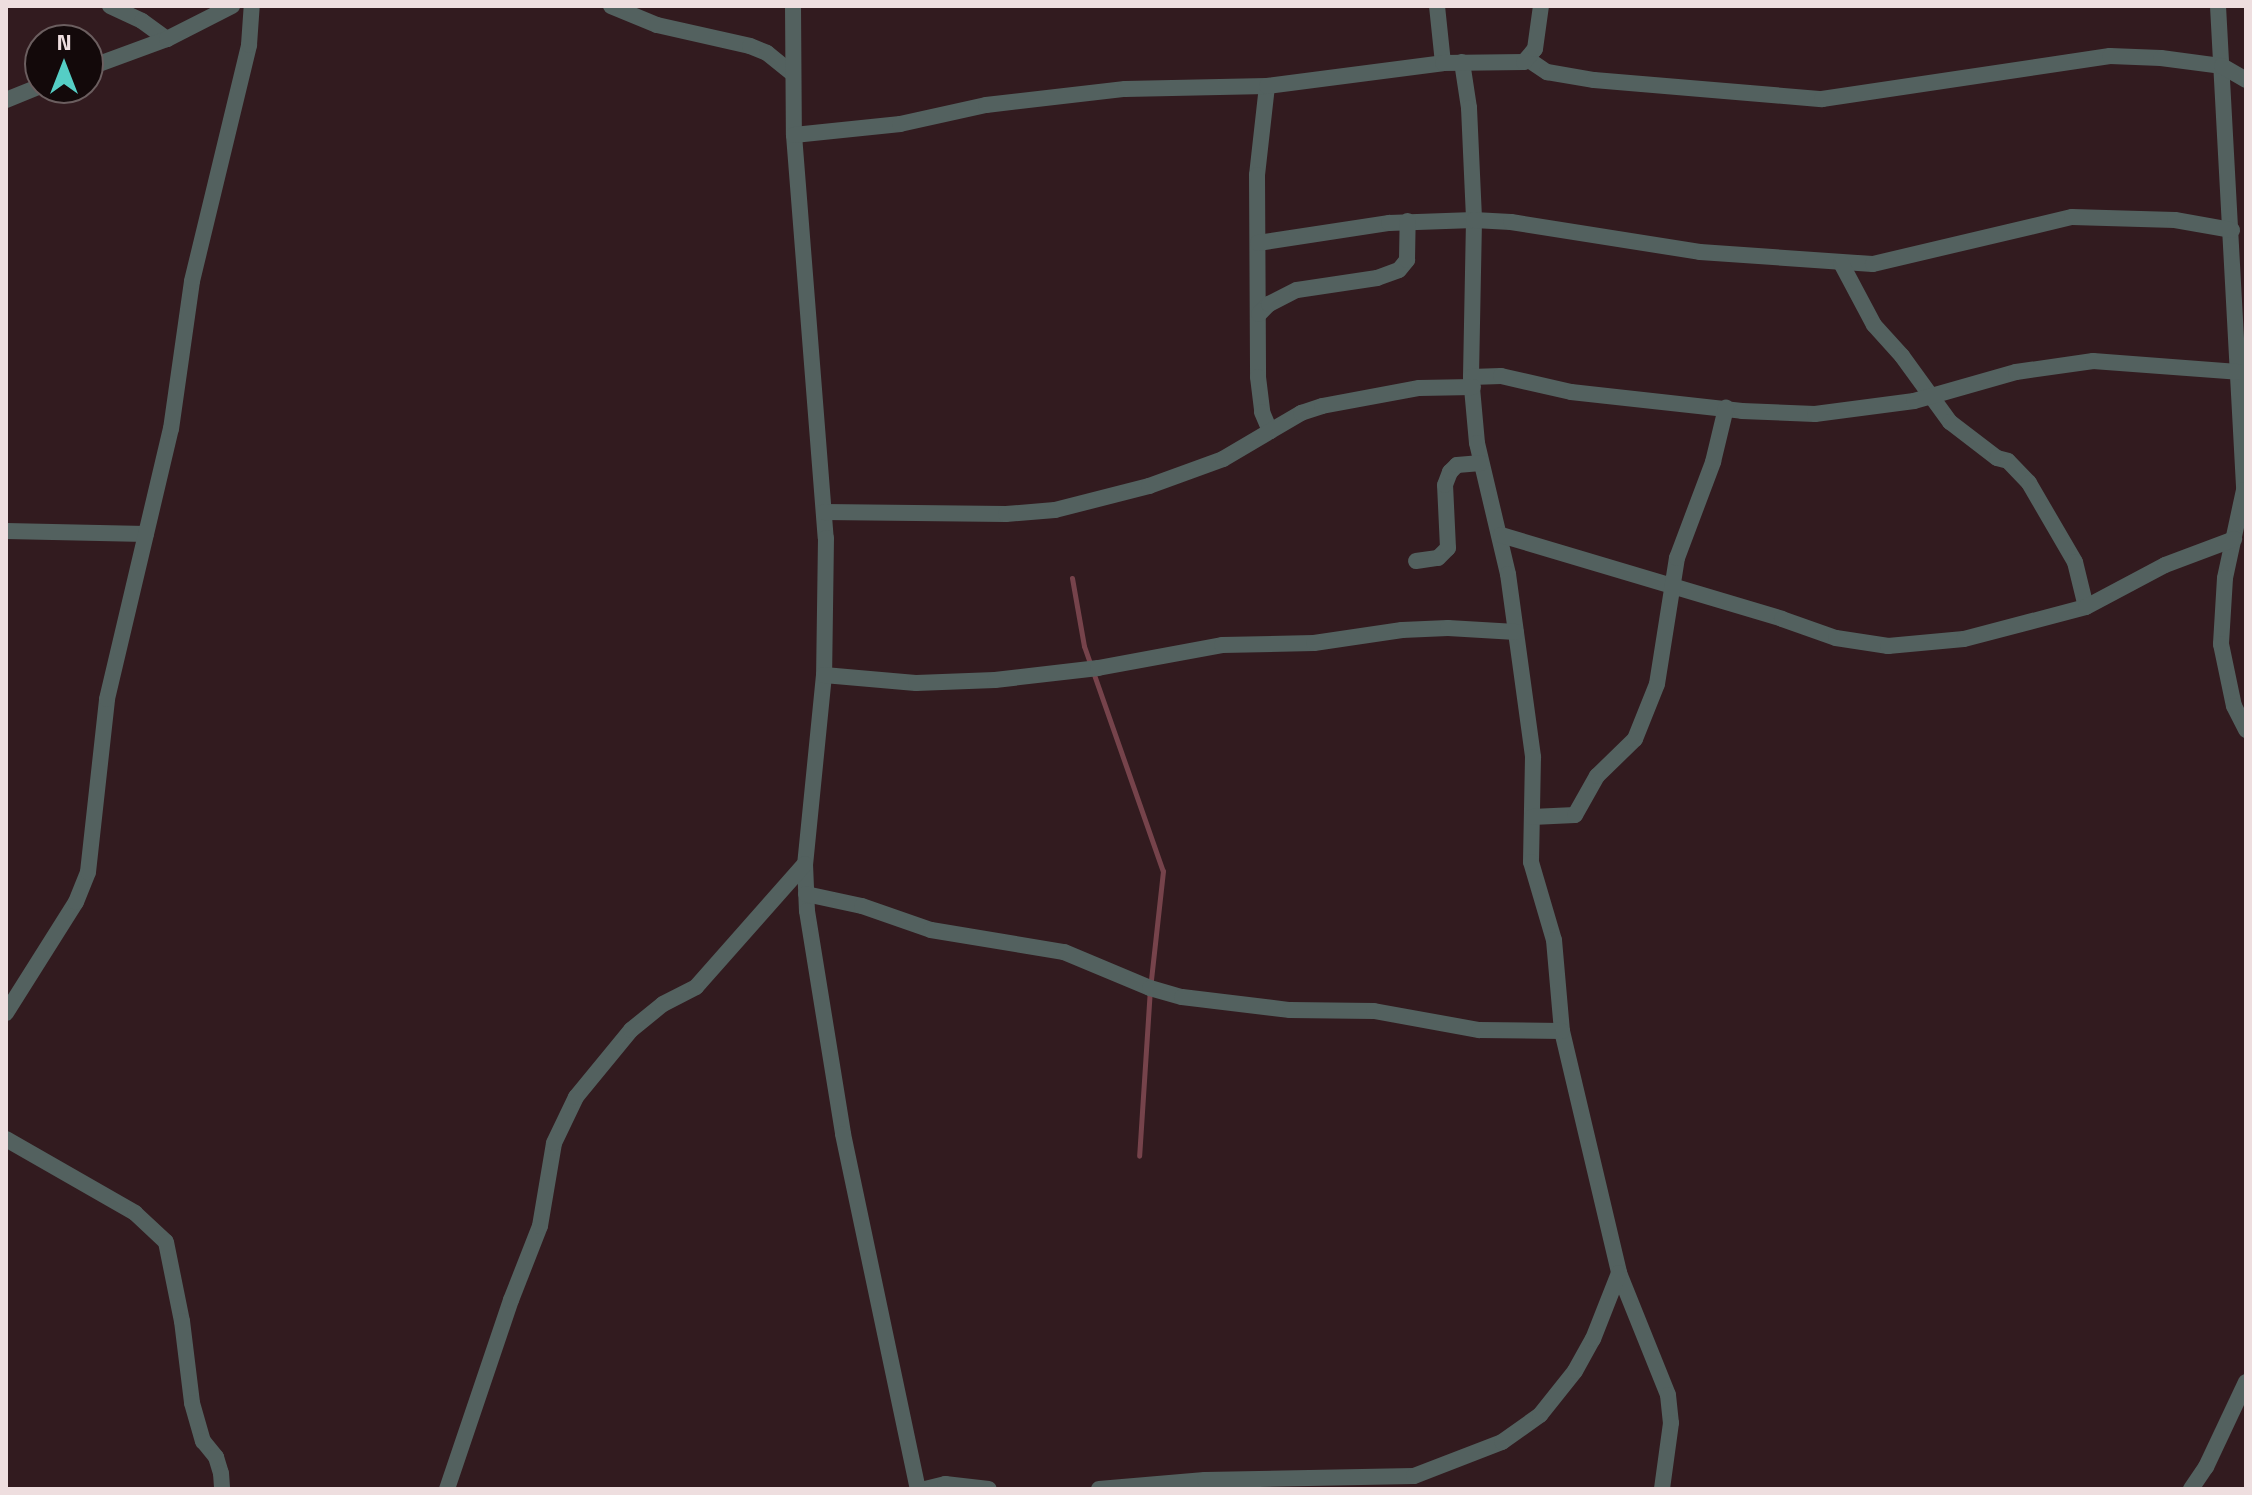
<!DOCTYPE html>
<style>
body{margin:0}
#map{position:relative;width:2252px;height:1495px;overflow:hidden;background:#321b1f;font-family:"Titillium Web",sans-serif}
div>[style]{position:absolute}
.stream>*{height:5px;margin:-2.5px;padding:0 2.5px;transform-origin:2.5px;border-radius:2.5px;background:#76434b}
.minor>*{height:16px;margin:-8px;padding:0 8px;transform-origin:8px;border-radius:8px;background:#53615f}
span{translate:-50% -50%;white-space:nowrap;text-align:center;line-height:1.15;-webkit-text-stroke:8px #13090a;paint-order:stroke}
.frame{position:absolute;inset:0;border:8px solid #eededf;pointer-events:none}
.north{position:absolute;left:24px;top:24px;width:80px;height:80px;box-sizing:border-box;background:#13090a;border:2px solid #6b5e5f;border-radius:50%;rotate:0deg;font-size:22px;font-weight:700;line-height:32px;text-align:center;color:#eededf}
.north::after{content:'';display:block;margin:auto;width:28px;height:36px;background:#55cec5;clip-path:polygon(50% 0,100% 100%,50% 72%,0 100%)}
</style>
<div id="map">
<div class="stream">
<div style="left:1072px;top:578px;width:69px;rotate:80deg"></div>
<div style="left:1084px;top:646px;width:238px;rotate:70.7deg"></div>
<div style="left:1163px;top:871px;width:118px;rotate:96.3deg"></div>
<div style="left:1150px;top:988px;width:168px;rotate:93.7deg"></div>
</div>
<div class="minor">
<div style="left:110px;top:6px;width:35px;rotate:25deg"></div>
<div style="left:142px;top:21px;width:31px;rotate:36deg"></div>
<div style="left:611px;top:6px;width:50px;rotate:22.4deg"></div>
<div style="left:657px;top:25px;width:95px;rotate:12.7deg"></div>
<div style="left:750px;top:46px;width:18px;rotate:22deg"></div>
<div style="left:767px;top:53px;width:32px;rotate:39deg"></div>
<div style="left:793px;top:6px;width:129px;rotate:89.6deg"></div>
<div style="left:794px;top:135px;width:404px;rotate:85.5deg"></div>
<div style="left:826px;top:538px;width:137px;rotate:90.8deg"></div>
<div style="left:824px;top:675px;width:190px;rotate:95.7deg"></div>
<div style="left:805px;top:864px;width:47px;rotate:87.6deg"></div>
<div style="left:807px;top:911px;width:226px;rotate:80.8deg"></div>
<div style="left:843px;top:1134px;width:363px;rotate:78.1deg"></div>
<div style="left:1437px;top:6px;width:57px;rotate:84deg"></div>
<div style="left:2218px;top:6px;width:485px;rotate:86.9deg"></div>
<div style="left:2244px;top:490px;width:90px;rotate:102.2deg"></div>
<div style="left:2225px;top:578px;width:66px;rotate:93.5deg"></div>
<div style="left:2221px;top:644px;width:63px;rotate:78.2deg"></div>
<div style="left:2234px;top:706px;width:27px;rotate:63deg"></div>
<div style="left:1529px;top:60px;width:22px;rotate:34deg"></div>
<div style="left:1547px;top:72px;width:48px;rotate:9.7deg"></div>
<div style="left:1594px;top:80px;width:229px;rotate:4.8deg"></div>
<div style="left:1822px;top:99px;width:291px;rotate:-8.5deg"></div>
<div style="left:2110px;top:56px;width:51px;rotate:2.2deg"></div>
<div style="left:2161px;top:58px;width:62px;rotate:7.5deg"></div>
<div style="left:2222px;top:66px;width:28px;rotate:30deg"></div>
<div style="left:1462px;top:62px;width:47px;rotate:81.3deg"></div>
<div style="left:1469px;top:108px;width:112px;rotate:87.4deg"></div>
<div style="left:1474px;top:220px;width:157px;rotate:91.1deg"></div>
<div style="left:1471px;top:377px;width:66px;rotate:84.8deg"></div>
<div style="left:1477px;top:443px;width:135px;rotate:76.7deg"></div>
<div style="left:1508px;top:574px;width:185px;rotate:82.2deg"></div>
<div style="left:1533px;top:757px;width:105px;rotate:91.1deg"></div>
<div style="left:1531px;top:862px;width:81px;rotate:73.6deg"></div>
<div style="left:1554px;top:940px;width:91px;rotate:85deg"></div>
<div style="left:1562px;top:1031px;width:249px;rotate:76.7deg"></div>
<div style="left:1619px;top:1273px;width:131px;rotate:68.1deg"></div>
<div style="left:1668px;top:1395px;width:28px;rotate:84deg"></div>
<div style="left:1671px;top:1423px;width:67px;rotate:97.8deg"></div>
<div style="left:88px;top:68px;width:84px;rotate:-20.2deg"></div>
<div style="left:167px;top:39px;width:73px;rotate:-26.9deg"></div>
<div style="left:1267px;top:86px;width:90px;rotate:96.4deg"></div>
<div style="left:1257px;top:175px;width:202px;rotate:89.7deg"></div>
<div style="left:1258px;top:377px;width:35px;rotate:83deg"></div>
<div style="left:1262px;top:412px;width:21px;rotate:67deg"></div>
<div style="left:6px;top:100px;width:37px;rotate:-22deg"></div>
<div style="left:794px;top:135px;width:107px;rotate:-5.9deg"></div>
<div style="left:900px;top:124px;width:88px;rotate:-12.5deg"></div>
<div style="left:986px;top:105px;width:140px;rotate:-6.6deg"></div>
<div style="left:1125px;top:89px;width:142px;rotate:-1.2deg"></div>
<div style="left:1267px;top:86px;width:177px;rotate:-7.4deg"></div>
<div style="left:1443px;top:63px;width:81px;rotate:-0.7deg"></div>
<div style="left:1524px;top:62px;width:17px;rotate:-50deg"></div>
<div style="left:1535px;top:49px;width:43px;rotate:-82.1deg"></div>
<div style="left:1258px;top:243px;width:133px;rotate:-8.7deg"></div>
<div style="left:1389px;top:223px;width:85px;rotate:-2deg"></div>
<div style="left:1474px;top:220px;width:37px;rotate:3deg"></div>
<div style="left:1511px;top:222px;width:191px;rotate:9deg"></div>
<div style="left:1700px;top:252px;width:173px;rotate:4deg"></div>
<div style="left:1873px;top:264px;width:204px;rotate:-13.3deg"></div>
<div style="left:2072px;top:217px;width:103px;rotate:1.7deg"></div>
<div style="left:2175px;top:220px;width:58px;rotate:10deg"></div>
<div style="left:1841px;top:263px;width:70px;rotate:62deg"></div>
<div style="left:1874px;top:325px;width:42px;rotate:47.9deg"></div>
<div style="left:1902px;top:356px;width:82px;rotate:54deg"></div>
<div style="left:1950px;top:422px;width:59px;rotate:37.5deg"></div>
<div style="left:1997px;top:458px;width:11px;rotate:15deg"></div>
<div style="left:2008px;top:461px;width:30px;rotate:46deg"></div>
<div style="left:2029px;top:483px;width:91px;rotate:59.8deg"></div>
<div style="left:2075px;top:562px;width:46px;rotate:76.3deg"></div>
<div style="left:1259px;top:314px;width:14px;rotate:-45deg"></div>
<div style="left:1269px;top:304px;width:31px;rotate:-27deg"></div>
<div style="left:1297px;top:290px;width:81px;rotate:-8.5deg"></div>
<div style="left:1377px;top:278px;width:23px;rotate:-20deg"></div>
<div style="left:1399px;top:270px;width:13px;rotate:-51deg"></div>
<div style="left:1407px;top:260px;width:39px;rotate:-89deg"></div>
<div style="left:1471px;top:377px;width:30px;rotate:-2deg"></div>
<div style="left:1501px;top:376px;width:72px;rotate:12.9deg"></div>
<div style="left:1571px;top:392px;width:172px;rotate:6.3deg"></div>
<div style="left:1742px;top:411px;width:73px;rotate:2.4deg"></div>
<div style="left:1815px;top:414px;width:100px;rotate:-7.5deg"></div>
<div style="left:1914px;top:401px;width:106px;rotate:-15.9deg"></div>
<div style="left:2016px;top:372px;width:78px;rotate:-8.1deg"></div>
<div style="left:2093px;top:361px;width:145px;rotate:4.3deg"></div>
<div style="left:824px;top:512px;width:182px;rotate:0.6deg"></div>
<div style="left:1006px;top:514px;width:49px;rotate:-4.7deg"></div>
<div style="left:1055px;top:510px;width:97px;rotate:-14.3deg"></div>
<div style="left:1149px;top:486px;width:79px;rotate:-20deg"></div>
<div style="left:1223px;top:459px;width:91px;rotate:-30.5deg"></div>
<div style="left:1301px;top:413px;width:22px;rotate:-18deg"></div>
<div style="left:1322px;top:406px;width:99px;rotate:-10.5deg"></div>
<div style="left:1419px;top:388px;width:54px;rotate:-1.1deg"></div>
<div style="left:6px;top:531px;width:140px;rotate:1.2deg"></div>
<div style="left:1501px;top:535px;width:293px;rotate:16.6deg"></div>
<div style="left:1782px;top:619px;width:57px;rotate:19.4deg"></div>
<div style="left:1836px;top:638px;width:53px;rotate:8.7deg"></div>
<div style="left:1888px;top:646px;width:76px;rotate:-5.3deg"></div>
<div style="left:1964px;top:639px;width:126px;rotate:-14.7deg"></div>
<div style="left:2086px;top:607px;width:89px;rotate:-28deg"></div>
<div style="left:2165px;top:565px;width:74px;rotate:-20.6deg"></div>
<div style="left:1416px;top:561px;width:22px;rotate:-8deg"></div>
<div style="left:1438px;top:558px;width:14px;rotate:-45deg"></div>
<div style="left:1448px;top:548px;width:63px;rotate:-92.7deg"></div>
<div style="left:1445px;top:485px;width:14px;rotate:-69deg"></div>
<div style="left:1450px;top:472px;width:10px;rotate:-45deg"></div>
<div style="left:1457px;top:465px;width:24px;rotate:-5deg"></div>
<div style="left:824px;top:675px;width:92px;rotate:5deg"></div>
<div style="left:916px;top:683px;width:79px;rotate:-2.2deg"></div>
<div style="left:995px;top:680px;width:104px;rotate:-6.6deg"></div>
<div style="left:1098px;top:668px;width:126px;rotate:-10.5deg"></div>
<div style="left:1222px;top:645px;width:92px;rotate:-1.2deg"></div>
<div style="left:1314px;top:643px;width:89px;rotate:-8.4deg"></div>
<div style="left:1402px;top:630px;width:46px;rotate:-2.5deg"></div>
<div style="left:1448px;top:628px;width:68px;rotate:3.4deg"></div>
<div style="left:1532px;top:817px;width:43px;rotate:-2.7deg"></div>
<div style="left:1575px;top:815px;width:45px;rotate:-60.6deg"></div>
<div style="left:1597px;top:776px;width:53px;rotate:-44.2deg"></div>
<div style="left:1635px;top:739px;width:59px;rotate:-68.2deg"></div>
<div style="left:1657px;top:684px;width:128px;rotate:-81deg"></div>
<div style="left:1677px;top:558px;width:103px;rotate:-69.4deg"></div>
<div style="left:1713px;top:462px;width:56px;rotate:-76.5deg"></div>
<div style="left:806px;top:894px;width:57px;rotate:12.1deg"></div>
<div style="left:862px;top:906px;width:73px;rotate:19.2deg"></div>
<div style="left:931px;top:930px;width:135px;rotate:9.4deg"></div>
<div style="left:1064px;top:952px;width:93px;rotate:22.7deg"></div>
<div style="left:1150px;top:988px;width:33px;rotate:16deg"></div>
<div style="left:1182px;top:997px;width:109px;rotate:6.9deg"></div>
<div style="left:1290px;top:1010px;width:84px;rotate:0.7deg"></div>
<div style="left:1374px;top:1011px;width:107px;rotate:10.3deg"></div>
<div style="left:1479px;top:1030px;width:83px;rotate:0.7deg"></div>
<div style="left:6px;top:1013px;width:131px;rotate:-57.8deg"></div>
<div style="left:76px;top:902px;width:32px;rotate:-68deg"></div>
<div style="left:88px;top:872px;width:174px;rotate:-83.7deg"></div>
<div style="left:107px;top:699px;width:277px;rotate:-76.7deg"></div>
<div style="left:171px;top:429px;width:149px;rotate:-81.9deg"></div>
<div style="left:192px;top:281px;width:243px;rotate:-76.4deg"></div>
<div style="left:249px;top:45px;width:39px;rotate:-86deg"></div>
<div style="left:6px;top:1139px;width:149px;rotate:29.8deg"></div>
<div style="left:135px;top:1213px;width:42px;rotate:43.1deg"></div>
<div style="left:166px;top:1242px;width:81px;rotate:78.6deg"></div>
<div style="left:182px;top:1321px;width:83px;rotate:83deg"></div>
<div style="left:192px;top:1403px;width:40px;rotate:74deg"></div>
<div style="left:203px;top:1441px;width:21px;rotate:51deg"></div>
<div style="left:216px;top:1457px;width:17px;rotate:73deg"></div>
<div style="left:221px;top:1473px;width:16px;rotate:86deg"></div>
<div style="left:447px;top:1489px;width:200px;rotate:-71.3deg"></div>
<div style="left:511px;top:1300px;width:79px;rotate:-68.6deg"></div>
<div style="left:540px;top:1226px;width:84px;rotate:-80.4deg"></div>
<div style="left:554px;top:1143px;width:51px;rotate:-64.4deg"></div>
<div style="left:576px;top:1097px;width:87px;rotate:-50.6deg"></div>
<div style="left:631px;top:1030px;width:41px;rotate:-39.1deg"></div>
<div style="left:663px;top:1004px;width:37px;rotate:-27deg"></div>
<div style="left:696px;top:987px;width:164px;rotate:-48.5deg"></div>
<div style="left:925px;top:1489px;width:21px;rotate:-14deg"></div>
<div style="left:945px;top:1484px;width:44px;rotate:6.5deg"></div>
<div style="left:1099px;top:1489px;width:106px;rotate:-4.9deg"></div>
<div style="left:1205px;top:1480px;width:209px;rotate:-1.1deg"></div>
<div style="left:1414px;top:1476px;width:94px;rotate:-21.1deg"></div>
<div style="left:1502px;top:1442px;width:47px;rotate:-35.4deg"></div>
<div style="left:1540px;top:1415px;width:56px;rotate:-51.5deg"></div>
<div style="left:1575px;top:1371px;width:37px;rotate:-61deg"></div>
<div style="left:1593px;top:1339px;width:71px;rotate:-68.5deg"></div>
<div style="left:2191px;top:1489px;width:27px;rotate:-56deg"></div>
<div style="left:2206px;top:1467px;width:94px;rotate:-64.8deg"></div>
</div>
<div class="frame"></div>
<div class="north">N</div>
</div>
